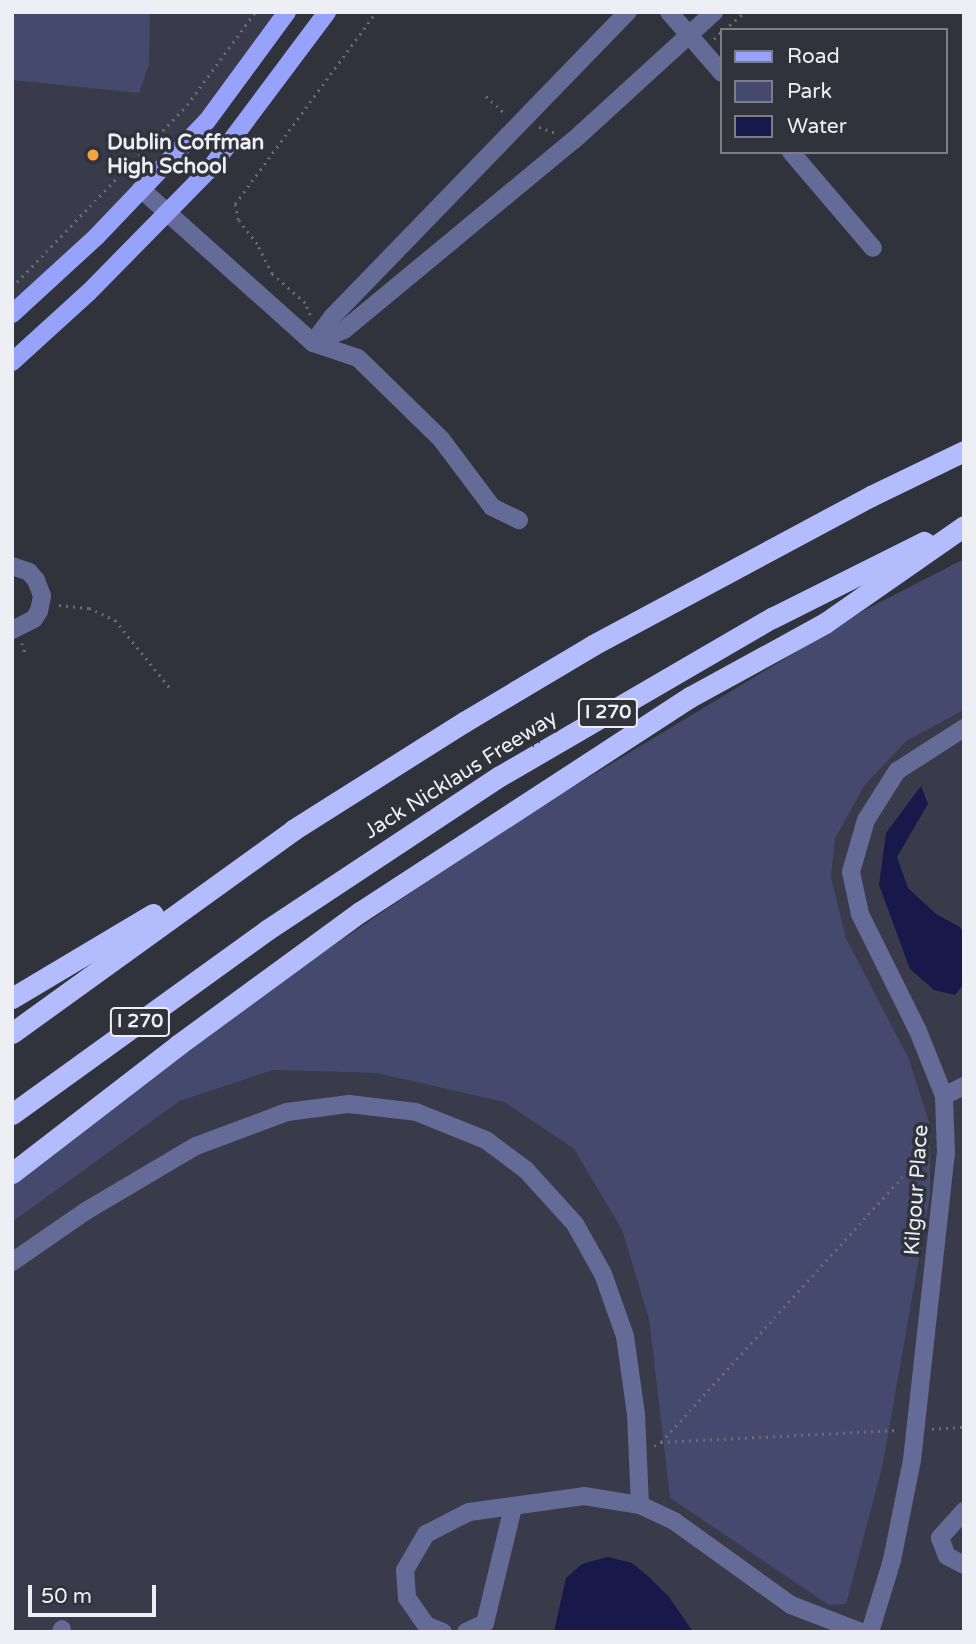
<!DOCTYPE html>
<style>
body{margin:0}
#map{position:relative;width:976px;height:1644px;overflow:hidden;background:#30323c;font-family:"Varela Round",sans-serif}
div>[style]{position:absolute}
.built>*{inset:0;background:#393b4a}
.green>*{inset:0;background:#44496d}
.water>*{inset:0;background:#18184b}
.path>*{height:2.5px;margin-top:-1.25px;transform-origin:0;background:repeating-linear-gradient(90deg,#6a6c75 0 2px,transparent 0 7px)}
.minor>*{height:18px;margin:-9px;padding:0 9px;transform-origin:9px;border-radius:9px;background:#656b97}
.major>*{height:18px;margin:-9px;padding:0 9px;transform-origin:9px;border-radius:9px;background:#97a2fb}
.highway>*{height:21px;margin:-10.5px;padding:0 10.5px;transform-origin:10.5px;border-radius:10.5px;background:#b3bdfd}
.dots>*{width:19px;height:19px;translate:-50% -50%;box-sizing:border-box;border:4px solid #30323c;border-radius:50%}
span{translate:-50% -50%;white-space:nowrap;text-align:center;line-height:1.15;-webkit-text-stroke:7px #30323c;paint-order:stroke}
.shield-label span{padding:2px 5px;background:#30323c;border:2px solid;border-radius:5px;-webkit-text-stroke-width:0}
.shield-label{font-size:19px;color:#edeff5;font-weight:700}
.poi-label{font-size:21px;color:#edeff5;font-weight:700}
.left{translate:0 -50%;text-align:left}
.street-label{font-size:21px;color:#edeff5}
.frame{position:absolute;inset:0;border:14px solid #edeff5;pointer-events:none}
.legend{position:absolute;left:720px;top:28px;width:228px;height:126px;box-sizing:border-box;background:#30323c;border:2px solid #7c7e86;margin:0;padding:9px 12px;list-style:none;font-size:21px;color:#edeff5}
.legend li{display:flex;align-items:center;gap:14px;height:35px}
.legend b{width:35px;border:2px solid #7c7e86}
.scale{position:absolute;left:28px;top:1585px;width:128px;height:32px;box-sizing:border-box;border:4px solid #edeff5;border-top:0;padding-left:9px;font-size:21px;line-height:24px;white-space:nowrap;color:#edeff5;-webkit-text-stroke:5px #30323c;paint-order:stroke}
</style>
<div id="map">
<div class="built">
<div style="clip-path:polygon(12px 12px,287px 12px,207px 121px,12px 314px)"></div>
<div style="clip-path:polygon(964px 710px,964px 1632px,12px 1632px,12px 1222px,180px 1101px,273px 1070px,376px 1073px,504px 1102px,574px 1149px,622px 1230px,649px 1319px,670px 1498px,883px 1464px,930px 1196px,930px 1125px,909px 1059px,846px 938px,831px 877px,835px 839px,864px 786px,906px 740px)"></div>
</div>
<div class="green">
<div style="clip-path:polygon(12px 12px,150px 12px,149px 65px,139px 93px,12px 80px)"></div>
<div style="clip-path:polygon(964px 559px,964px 710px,906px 741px,864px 786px,835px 839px,831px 877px,846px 938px,909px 1059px,930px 1125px,930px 1196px,883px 1464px,846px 1604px,829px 1605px,670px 1498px,649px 1319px,622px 1230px,574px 1149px,504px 1102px,376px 1073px,273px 1070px,180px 1101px,12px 1222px,12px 1184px,275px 985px,515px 822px,865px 610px)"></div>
</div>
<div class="water">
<div style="clip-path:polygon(921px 786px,928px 804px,897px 857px,908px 888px,936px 914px,960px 927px,964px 934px,964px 984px,955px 995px,934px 990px,910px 969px,879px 885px,886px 833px)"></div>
<div style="clip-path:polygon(608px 1557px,632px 1563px,649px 1577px,669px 1597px,693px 1632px,554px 1632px,566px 1578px,582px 1564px)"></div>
</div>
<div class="path">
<div style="left:724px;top:30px;width:28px;rotate:-41deg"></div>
<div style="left:714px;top:39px;width:11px;rotate:-45deg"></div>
<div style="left:486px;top:96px;width:25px;rotate:43deg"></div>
<div style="left:539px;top:127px;width:18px;rotate:19deg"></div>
<div style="left:12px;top:287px;width:252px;rotate:-46.1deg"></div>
<div style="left:187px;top:105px;width:115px;rotate:-53.8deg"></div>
<div style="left:310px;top:315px;width:13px;rotate:-113deg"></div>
<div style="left:305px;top:303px;width:44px;rotate:-138.7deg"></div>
<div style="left:272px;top:274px;width:34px;rotate:-117deg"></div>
<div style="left:257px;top:244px;width:31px;rotate:-128deg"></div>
<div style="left:238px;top:220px;width:16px;rotate:-101deg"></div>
<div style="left:235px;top:204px;width:238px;rotate:-53.7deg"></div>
<div style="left:59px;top:605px;width:30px;rotate:6deg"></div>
<div style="left:89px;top:608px;width:29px;rotate:25deg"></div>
<div style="left:115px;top:620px;width:87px;rotate:51deg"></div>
<div style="left:22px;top:643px;width:14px;rotate:73deg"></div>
<div style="left:932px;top:1429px;width:32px;rotate:-4deg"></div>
<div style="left:661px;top:1442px;width:372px;rotate:-47.7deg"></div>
<div style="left:911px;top:1167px;width:21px;rotate:-23deg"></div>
<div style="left:654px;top:1446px;width:8px;rotate:-30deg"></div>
<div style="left:661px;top:1442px;width:236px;rotate:-2.9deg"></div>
</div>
<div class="minor">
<div style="left:669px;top:12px;width:81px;rotate:49deg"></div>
<div style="left:791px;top:152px;width:126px;rotate:49.5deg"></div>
<div style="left:141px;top:189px;width:231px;rotate:41.8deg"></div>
<div style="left:313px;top:343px;width:47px;rotate:18.4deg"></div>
<div style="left:358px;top:358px;width:116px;rotate:44.3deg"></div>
<div style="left:441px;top:439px;width:85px;rotate:53.1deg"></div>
<div style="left:492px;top:507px;width:30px;rotate:26deg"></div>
<div style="left:315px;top:340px;width:30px;rotate:-53deg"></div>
<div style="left:333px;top:316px;width:424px;rotate:-45.9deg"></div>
<div style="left:313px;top:343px;width:34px;rotate:-23deg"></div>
<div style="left:344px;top:330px;width:298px;rotate:-39.6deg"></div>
<div style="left:574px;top:140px;width:190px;rotate:-42.4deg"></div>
<div style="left:12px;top:566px;width:18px;rotate:19deg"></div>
<div style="left:29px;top:572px;width:11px;rotate:49deg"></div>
<div style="left:36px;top:580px;width:17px;rotate:69deg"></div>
<div style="left:42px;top:596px;width:15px;rotate:101deg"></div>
<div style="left:39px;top:611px;width:9px;rotate:122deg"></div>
<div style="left:34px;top:619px;width:25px;rotate:153deg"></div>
<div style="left:944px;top:1096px;width:22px;rotate:-27deg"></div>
<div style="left:12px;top:1262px;width:90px;rotate:-34.6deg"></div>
<div style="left:86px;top:1211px;width:128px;rotate:-30.6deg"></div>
<div style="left:196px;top:1146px;width:97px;rotate:-20.5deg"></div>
<div style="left:287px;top:1112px;width:63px;rotate:-7.4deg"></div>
<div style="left:349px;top:1104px;width:67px;rotate:6.8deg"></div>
<div style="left:416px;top:1112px;width:75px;rotate:21.8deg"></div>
<div style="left:486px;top:1140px;width:50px;rotate:36.9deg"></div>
<div style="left:526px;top:1170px;width:73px;rotate:47.8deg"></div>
<div style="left:575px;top:1224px;width:57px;rotate:60.8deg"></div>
<div style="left:603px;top:1274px;width:66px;rotate:70.5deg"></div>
<div style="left:625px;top:1336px;width:79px;rotate:82deg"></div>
<div style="left:636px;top:1414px;width:91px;rotate:87.5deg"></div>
<div style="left:964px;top:1511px;width:36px;rotate:132deg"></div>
<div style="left:940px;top:1538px;width:19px;rotate:69deg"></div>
<div style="left:947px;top:1556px;width:19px;rotate:28deg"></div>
<div style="left:61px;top:1632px;width:3px;rotate:-72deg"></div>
<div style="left:443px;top:1632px;width:18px;rotate:-158deg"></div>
<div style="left:426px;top:1625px;width:33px;rotate:-125deg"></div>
<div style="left:407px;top:1598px;width:28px;rotate:-94deg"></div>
<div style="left:405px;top:1570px;width:42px;rotate:-59.7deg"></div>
<div style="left:426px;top:1534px;width:48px;rotate:-27.1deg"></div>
<div style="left:469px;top:1512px;width:116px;rotate:-7.9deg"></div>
<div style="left:584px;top:1496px;width:57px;rotate:9.1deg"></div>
<div style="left:640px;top:1505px;width:38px;rotate:25deg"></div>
<div style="left:674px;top:1521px;width:144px;rotate:35.7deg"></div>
<div style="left:791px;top:1605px;width:75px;rotate:21.1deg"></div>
<div style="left:466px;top:1632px;width:21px;rotate:-25deg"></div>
<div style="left:485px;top:1623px;width:119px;rotate:-76.4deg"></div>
<div style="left:870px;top:1632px;width:75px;rotate:-73deg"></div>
<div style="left:892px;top:1560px;width:102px;rotate:-78.7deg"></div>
<div style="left:912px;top:1460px;width:308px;rotate:-83.7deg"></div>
<div style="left:946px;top:1154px;width:58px;rotate:-92deg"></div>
<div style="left:944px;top:1096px;width:70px;rotate:-111.8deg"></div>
<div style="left:918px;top:1031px;width:131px;rotate:-116.4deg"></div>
<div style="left:860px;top:914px;width:43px;rotate:-102.1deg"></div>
<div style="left:851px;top:872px;width:54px;rotate:-73.9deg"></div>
<div style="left:866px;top:820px;width:58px;rotate:-57.7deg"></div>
<div style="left:897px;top:771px;width:80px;rotate:-32.7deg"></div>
</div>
<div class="major">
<div style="left:12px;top:314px;width:115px;rotate:-42.5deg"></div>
<div style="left:97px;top:236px;width:159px;rotate:-46.3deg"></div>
<div style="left:207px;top:121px;width:135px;rotate:-53.7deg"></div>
<div style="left:12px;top:362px;width:104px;rotate:-42.3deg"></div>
<div style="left:89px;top:292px;width:171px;rotate:-45.5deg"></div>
<div style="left:209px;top:170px;width:197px;rotate:-53.2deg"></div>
</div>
<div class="highway">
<div style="left:12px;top:998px;width:164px;rotate:-30.8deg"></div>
<div style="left:12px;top:1033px;width:347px;rotate:-35.8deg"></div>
<div style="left:293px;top:830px;width:202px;rotate:-32.3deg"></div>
<div style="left:464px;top:722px;width:150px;rotate:-30.8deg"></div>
<div style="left:593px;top:645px;width:315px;rotate:-28.2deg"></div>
<div style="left:871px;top:496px;width:103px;rotate:-25.8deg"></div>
<div style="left:12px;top:1114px;width:314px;rotate:-35.8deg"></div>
<div style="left:267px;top:930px;width:279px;rotate:-33.5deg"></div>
<div style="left:500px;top:776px;width:315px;rotate:-30.2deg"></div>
<div style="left:772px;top:618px;width:170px;rotate:-26.6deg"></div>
<div style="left:12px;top:1173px;width:210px;rotate:-37.6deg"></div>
<div style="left:178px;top:1045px;width:225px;rotate:-36.2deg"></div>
<div style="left:360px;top:912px;width:394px;rotate:-33.1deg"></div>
<div style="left:690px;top:697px;width:154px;rotate:-28.7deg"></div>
<div style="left:825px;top:623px;width:169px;rotate:-34.9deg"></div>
</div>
<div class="dots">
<div style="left:93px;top:155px;background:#f4a443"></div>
</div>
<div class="shield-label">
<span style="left:608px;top:713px">I 270</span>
<span style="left:140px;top:1022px">I 270</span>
</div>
<div class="poi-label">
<span class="left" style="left:107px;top:155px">Dublin Coffman<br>High School</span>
</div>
<div class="street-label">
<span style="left:461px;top:775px;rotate:-32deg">Jack Nicklaus Freeway</span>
<span style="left:917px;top:1190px;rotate:-86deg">Kilgour Place</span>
</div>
<div class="frame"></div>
<ul class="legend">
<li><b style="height:9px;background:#97a2fb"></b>Road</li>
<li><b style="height:19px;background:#44496d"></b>Park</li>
<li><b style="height:19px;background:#18184b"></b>Water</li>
</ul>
<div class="scale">50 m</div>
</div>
